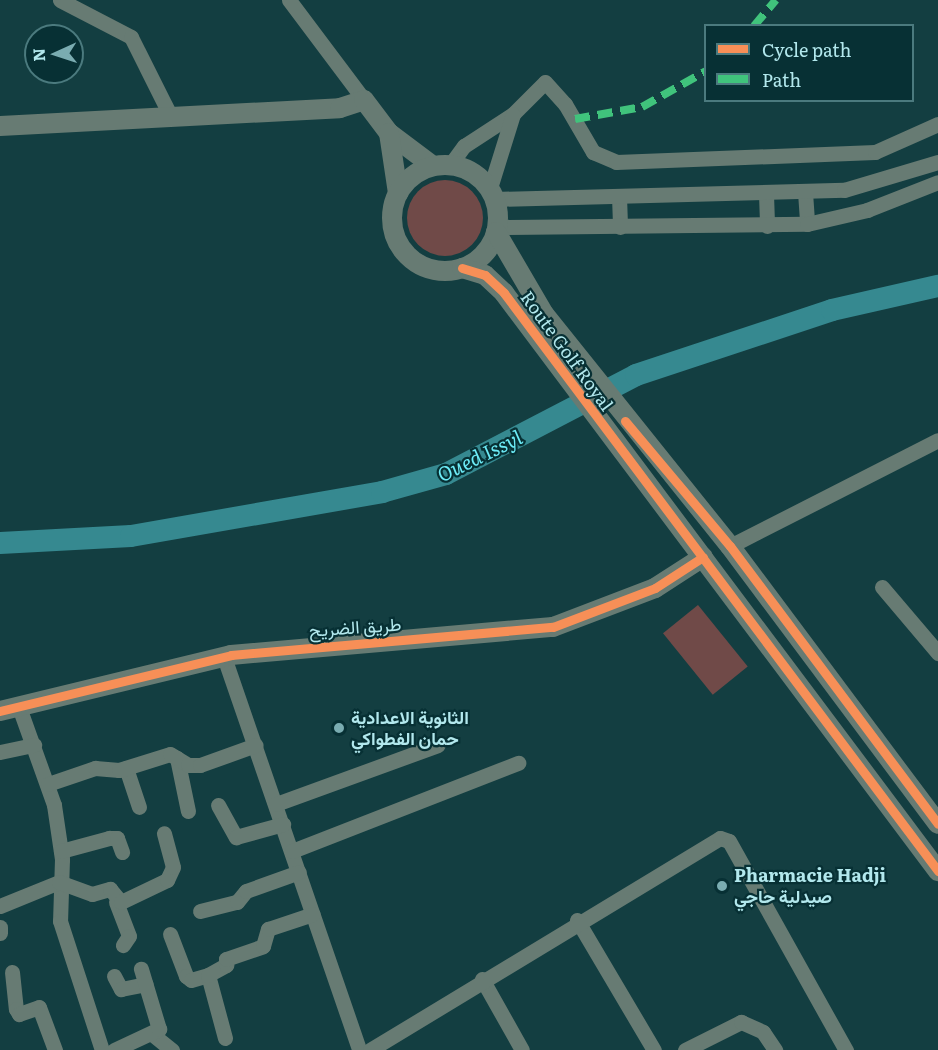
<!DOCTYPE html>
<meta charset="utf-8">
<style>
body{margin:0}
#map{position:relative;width:938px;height:1050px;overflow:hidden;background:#133e41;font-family:Literata,Vazirmatn,serif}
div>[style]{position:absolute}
.green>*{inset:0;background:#704a48;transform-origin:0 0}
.round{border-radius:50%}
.river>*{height:22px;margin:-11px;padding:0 11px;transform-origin:11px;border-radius:11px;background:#368990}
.minor>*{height:15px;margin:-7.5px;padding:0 7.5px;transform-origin:7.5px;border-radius:7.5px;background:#677b73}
.tertiary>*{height:20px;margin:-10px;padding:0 10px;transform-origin:10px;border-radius:10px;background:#677b73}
.tertiary>.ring{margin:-10px;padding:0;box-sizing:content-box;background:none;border:20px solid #677b73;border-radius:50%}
.quiet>*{height:8px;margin-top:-4px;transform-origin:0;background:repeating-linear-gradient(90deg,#40c37c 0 15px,transparent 0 23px)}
.cycleway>*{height:9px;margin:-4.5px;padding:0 4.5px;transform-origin:4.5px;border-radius:4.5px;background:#f78f57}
.dots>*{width:16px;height:16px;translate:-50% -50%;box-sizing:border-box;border:3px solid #073034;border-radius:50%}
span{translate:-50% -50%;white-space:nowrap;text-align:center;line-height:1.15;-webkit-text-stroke:4.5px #073034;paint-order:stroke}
.street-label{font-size:18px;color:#b2e8ed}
.poi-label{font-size:18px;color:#b2e8ed;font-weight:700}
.left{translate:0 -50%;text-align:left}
.water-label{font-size:20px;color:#6decf7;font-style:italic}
.legend{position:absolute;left:704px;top:24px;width:210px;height:78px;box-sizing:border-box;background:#073034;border:2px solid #4b7a7e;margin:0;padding:8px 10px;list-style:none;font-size:18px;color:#b2e8ed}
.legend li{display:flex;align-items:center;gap:12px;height:30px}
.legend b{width:30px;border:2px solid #4b7a7e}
.north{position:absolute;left:24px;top:24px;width:60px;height:60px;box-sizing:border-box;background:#073034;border:2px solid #4b7a7e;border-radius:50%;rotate:267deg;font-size:16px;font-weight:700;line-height:24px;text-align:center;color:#b2e8ed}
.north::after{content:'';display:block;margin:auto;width:21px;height:27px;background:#7aacb1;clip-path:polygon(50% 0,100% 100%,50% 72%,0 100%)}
</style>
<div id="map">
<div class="green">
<div class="round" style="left:407px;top:180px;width:76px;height:76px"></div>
<div style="left:698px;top:605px;width:79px;height:45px;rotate:51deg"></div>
</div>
<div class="river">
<div style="left:0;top:543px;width:131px;rotate:-3.1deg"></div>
<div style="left:131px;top:536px;width:255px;rotate:-9.9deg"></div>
<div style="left:382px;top:492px;width:66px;rotate:-15.7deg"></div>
<div style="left:446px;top:474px;width:214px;rotate:-27.5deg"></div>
<div style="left:636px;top:375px;width:206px;rotate:-18.3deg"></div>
<div style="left:832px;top:310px;width:109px;rotate:-12.8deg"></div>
</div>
<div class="minor">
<div style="left:60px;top:0;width:80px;rotate:27.5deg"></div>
<div style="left:131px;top:37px;width:89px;rotate:63.4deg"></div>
<div style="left:289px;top:0;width:125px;rotate:53.1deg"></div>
<div style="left:450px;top:165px;width:24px;rotate:-54deg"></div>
<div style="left:464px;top:146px;width:59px;rotate:-33.1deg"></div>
<div style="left:513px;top:114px;width:45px;rotate:-45deg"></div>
<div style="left:545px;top:82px;width:30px;rotate:48deg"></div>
<div style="left:565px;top:104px;width:56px;rotate:59.7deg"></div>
<div style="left:593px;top:152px;width:25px;rotate:23deg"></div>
<div style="left:616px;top:162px;width:259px;rotate:-2.2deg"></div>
<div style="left:875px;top:152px;width:69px;rotate:-24deg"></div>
<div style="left:490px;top:188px;width:77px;rotate:-72.7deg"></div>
<div style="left:805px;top:192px;width:32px;rotate:86deg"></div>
<div style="left:766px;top:194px;width:32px;rotate:88deg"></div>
<div style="left:619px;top:196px;width:31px;rotate:88deg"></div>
<div style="left:495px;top:199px;width:349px;rotate:-1.5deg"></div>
<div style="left:844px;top:190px;width:98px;rotate:-16.6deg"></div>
<div style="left:497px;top:227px;width:310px;rotate:-0.6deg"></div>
<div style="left:807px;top:224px;width:62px;rotate:-13.1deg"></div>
<div style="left:867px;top:210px;width:76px;rotate:-21.5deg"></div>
<div style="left:730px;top:546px;width:233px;rotate:-27deg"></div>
<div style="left:882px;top:587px;width:87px;rotate:49.7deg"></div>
<div style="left:224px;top:657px;width:416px;rotate:71deg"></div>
<div style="left:19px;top:707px;width:104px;rotate:70.3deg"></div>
<div style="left:54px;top:805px;width:55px;rotate:81.6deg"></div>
<div style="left:62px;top:859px;width:62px;rotate:91.8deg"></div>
<div style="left:60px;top:921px;width:136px;rotate:72deg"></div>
<div style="left:0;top:752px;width:35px;rotate:-12deg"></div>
<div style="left:177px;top:758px;width:54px;rotate:78.3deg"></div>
<div style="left:126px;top:768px;width:41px;rotate:71.6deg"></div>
<div style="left:48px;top:784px;width:50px;rotate:-18.8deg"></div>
<div style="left:95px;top:768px;width:24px;rotate:5deg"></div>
<div style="left:119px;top:770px;width:53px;rotate:-17.4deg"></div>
<div style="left:170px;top:754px;width:21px;rotate:31deg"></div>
<div style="left:188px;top:765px;width:12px"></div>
<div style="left:200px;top:765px;width:59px;rotate:-19.7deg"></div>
<div style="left:276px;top:804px;width:172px;rotate:-20deg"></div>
<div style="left:218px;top:805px;width:37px;rotate:61deg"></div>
<div style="left:236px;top:837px;width:49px;rotate:-15.5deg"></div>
<div style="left:61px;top:851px;width:50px;rotate:-15.2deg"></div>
<div style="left:109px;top:838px;width:8px"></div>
<div style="left:117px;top:838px;width:15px;rotate:70deg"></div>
<div style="left:292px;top:851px;width:243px;rotate:-21.3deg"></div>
<div style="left:116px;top:902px;width:36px;rotate:69deg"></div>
<div style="left:129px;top:936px;width:11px;rotate:124deg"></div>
<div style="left:0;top:906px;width:64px;rotate:-22.1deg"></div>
<div style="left:59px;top:882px;width:35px;rotate:20deg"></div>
<div style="left:92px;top:894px;width:19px;rotate:-16deg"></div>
<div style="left:110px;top:889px;width:17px;rotate:50deg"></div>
<div style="left:121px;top:902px;width:51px;rotate:-25.6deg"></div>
<div style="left:167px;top:880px;width:14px;rotate:-65deg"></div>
<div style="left:173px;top:867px;width:35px;rotate:-105deg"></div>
<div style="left:200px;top:911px;width:38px;rotate:-14deg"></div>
<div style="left:237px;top:902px;width:14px;rotate:-51deg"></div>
<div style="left:246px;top:891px;width:56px;rotate:-19.7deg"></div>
<div style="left:577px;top:920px;width:151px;rotate:59.4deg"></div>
<div style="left:0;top:927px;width:6px;rotate:90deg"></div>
<div style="left:170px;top:934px;width:45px;rotate:69.1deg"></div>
<div style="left:186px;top:976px;width:6px;rotate:39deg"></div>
<div style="left:191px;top:980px;width:18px;rotate:-16deg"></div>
<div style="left:12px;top:972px;width:37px;rotate:84deg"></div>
<div style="left:16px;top:1009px;width:6px;rotate:59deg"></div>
<div style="left:19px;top:1014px;width:21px;rotate:-19deg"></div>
<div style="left:39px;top:1007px;width:46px;rotate:69.6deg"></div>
<div style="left:114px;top:976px;width:15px;rotate:62deg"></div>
<div style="left:121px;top:989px;width:25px;rotate:-11deg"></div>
<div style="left:482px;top:979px;width:81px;rotate:60.6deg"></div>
<div style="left:152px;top:1034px;width:26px;rotate:39deg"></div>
<div style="left:225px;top:1038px;width:65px;rotate:-105.1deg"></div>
<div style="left:208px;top:975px;width:21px;rotate:-29deg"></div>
<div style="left:226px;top:965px;width:6px;rotate:-90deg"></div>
<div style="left:226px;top:959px;width:39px;rotate:-19deg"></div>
<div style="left:263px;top:946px;width:18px;rotate:-74deg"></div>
<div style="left:268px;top:929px;width:47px;rotate:-18.4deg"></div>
<div style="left:114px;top:1050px;width:50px;rotate:-25deg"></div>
<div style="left:159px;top:1029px;width:63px;rotate:-106.7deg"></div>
<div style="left:370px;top:1050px;width:409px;rotate:-31.2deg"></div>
<div style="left:720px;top:838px;width:9px;rotate:18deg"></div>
<div style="left:729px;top:841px;width:240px;rotate:60.8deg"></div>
<div style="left:685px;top:1050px;width:63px;rotate:-26.6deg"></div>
<div style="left:741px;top:1022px;width:24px;rotate:24deg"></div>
<div style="left:763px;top:1032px;width:22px;rotate:56deg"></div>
</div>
<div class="tertiary">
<div style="left:0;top:126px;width:340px;rotate:-3deg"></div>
<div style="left:340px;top:108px;width:25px;rotate:-18deg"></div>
<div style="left:364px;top:100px;width:41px;rotate:52.9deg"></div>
<div style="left:389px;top:133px;width:55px;rotate:36.9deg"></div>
<div style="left:389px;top:133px;width:61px;rotate:81.5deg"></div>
<div class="ring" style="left:392px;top:165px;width:86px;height:86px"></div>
<div style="left:496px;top:232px;width:95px;rotate:59.7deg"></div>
<div style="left:544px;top:314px;width:297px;rotate:51.3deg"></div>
<div style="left:730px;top:546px;width:347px;rotate:53.2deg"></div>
<div style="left:462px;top:268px;width:24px;rotate:17deg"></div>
<div style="left:485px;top:275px;width:26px;rotate:43deg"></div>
<div style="left:504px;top:293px;width:723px;rotate:53.1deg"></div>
<div style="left:0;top:711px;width:238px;rotate:-13.6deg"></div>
<div style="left:231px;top:655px;width:323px;rotate:-5deg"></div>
<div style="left:553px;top:627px;width:109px;rotate:-20.9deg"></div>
<div style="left:655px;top:588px;width:57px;rotate:-32.9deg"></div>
</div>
<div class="quiet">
<div style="left:754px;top:26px;width:34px;rotate:-50deg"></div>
<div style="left:575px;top:119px;width:68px;rotate:-10.2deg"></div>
<div style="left:642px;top:107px;width:73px;rotate:-29.4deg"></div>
</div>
<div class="cycleway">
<div style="left:462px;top:268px;width:24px;rotate:17deg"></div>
<div style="left:485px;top:275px;width:26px;rotate:43deg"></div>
<div style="left:504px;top:293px;width:723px;rotate:53.1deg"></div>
<div style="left:625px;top:421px;width:163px;rotate:50deg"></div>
<div style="left:730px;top:546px;width:347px;rotate:53.2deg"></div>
<div style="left:0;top:711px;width:238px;rotate:-13.6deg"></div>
<div style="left:231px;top:655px;width:323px;rotate:-5deg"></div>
<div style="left:553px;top:627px;width:109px;rotate:-20.9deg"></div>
<div style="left:655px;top:588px;width:57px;rotate:-32.9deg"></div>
</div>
<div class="dots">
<div style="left:339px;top:728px;background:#7aacb1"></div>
<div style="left:722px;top:886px;background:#7aacb1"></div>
</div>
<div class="street-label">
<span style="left:567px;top:351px;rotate:54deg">Route Golf Royal</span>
<span style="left:355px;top:627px;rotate:-4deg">طريق الضريح</span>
</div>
<div class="poi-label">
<span class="left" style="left:351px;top:728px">الثانوية الاعدادية<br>حمان الفطواكي</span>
<span class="left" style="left:734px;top:886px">Pharmacie Hadji<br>صيدلية حاجي</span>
</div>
<div class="water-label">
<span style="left:479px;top:455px;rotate:-26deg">Oued Issyl</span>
</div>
<ul class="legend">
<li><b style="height:8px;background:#f78f57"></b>Cycle path</li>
<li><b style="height:8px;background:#40c37c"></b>Path</li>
</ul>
<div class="north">N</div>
</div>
